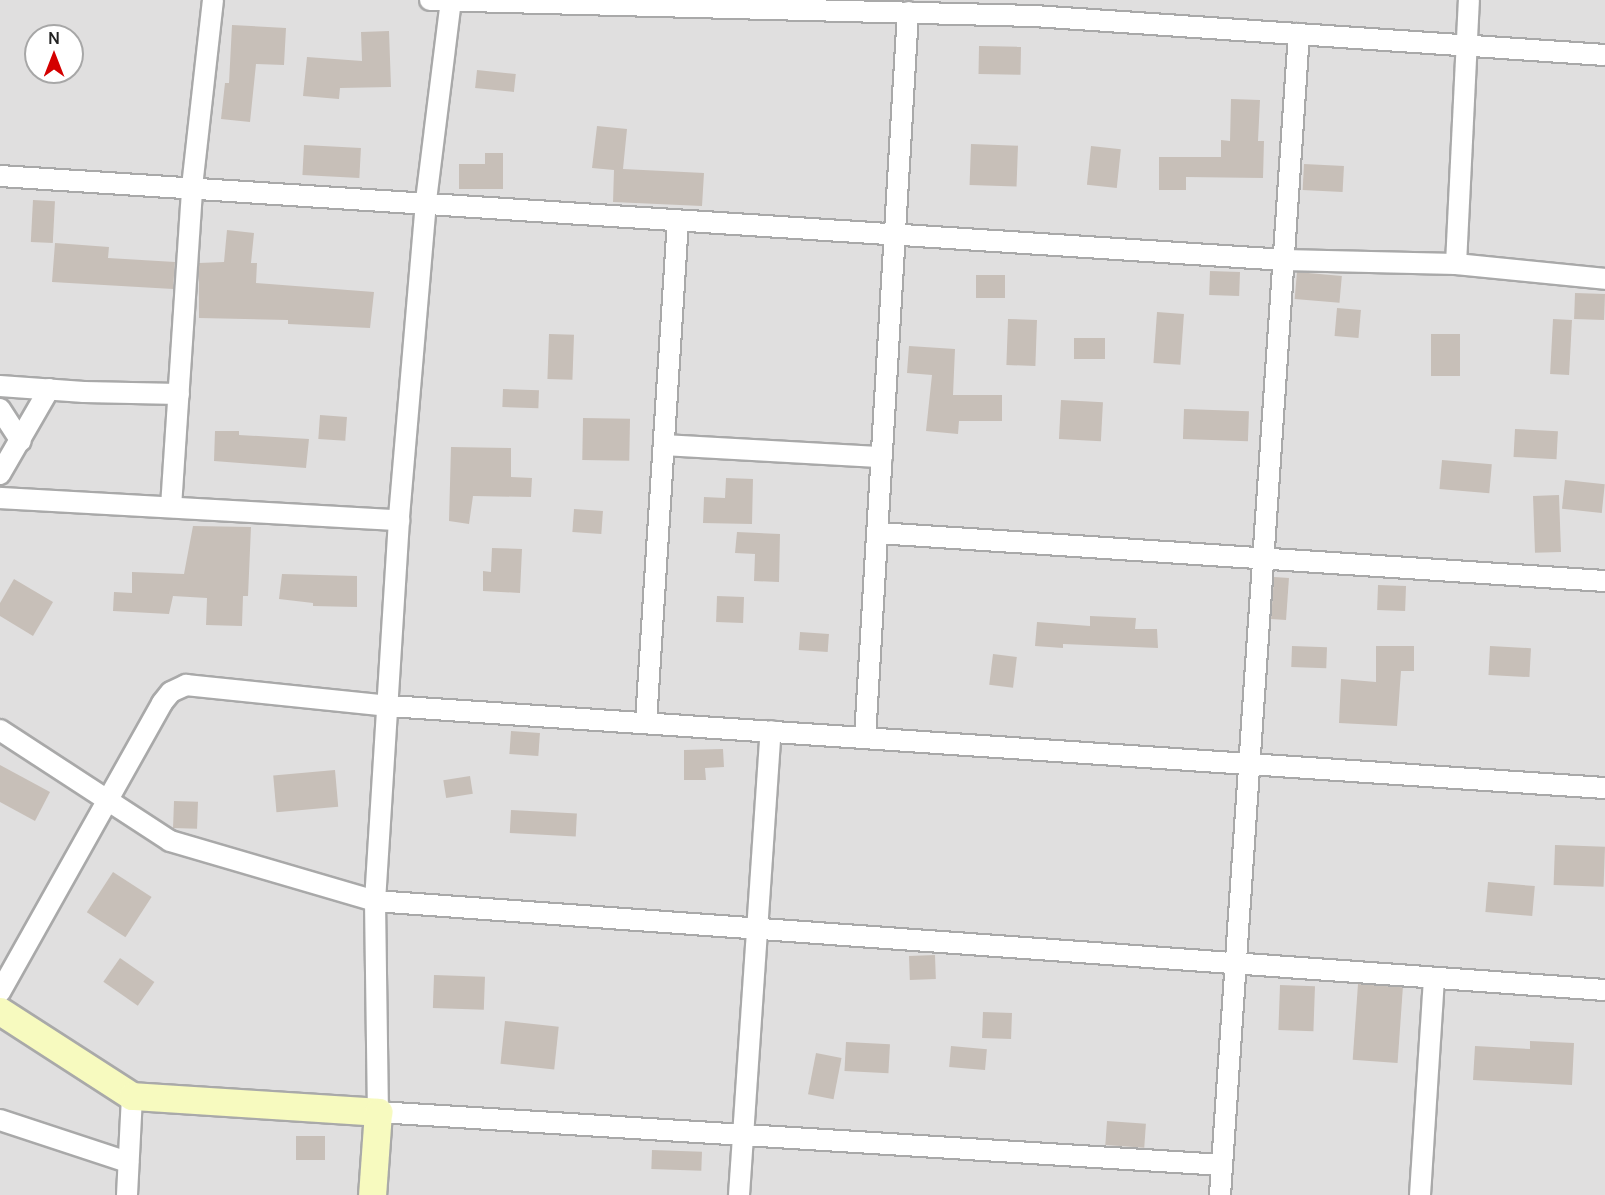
<!DOCTYPE html>
<style>
body{margin:0}
#map{position:relative;width:1605px;height:1195px;overflow:hidden;background:#f2efe9;font-family:Manrope,sans-serif}
div>[style]{position:absolute}
.residential>*{inset:0;background:#e0dfdf}
.building>*{inset:0;background:#c7bfb8;transform-origin:0 0}
.roads{filter:drop-shadow(2px 0 #a9a9a9) drop-shadow(-2px 0 #a9a9a9) drop-shadow(0 2px #a9a9a9) drop-shadow(0 -2px #a9a9a9)}
.street>*{height:20px;margin:-10px;padding:0 10px;transform-origin:10px;border-radius:10px;background:#fff}
.secondary>*{height:27px;margin:-13.5px;padding:0 13.5px;transform-origin:13.5px;border-radius:13.5px;background:#f7fabf}
span{translate:-50% -50%;white-space:nowrap;text-align:center;line-height:1.15;-webkit-text-stroke:4.5px #fff;paint-order:stroke}
.north{position:absolute;left:24px;top:24px;width:60px;height:60px;box-sizing:border-box;background:#fff;border:2px solid #a7a7a7;border-radius:50%;rotate:0deg;font-size:16px;font-weight:700;line-height:24px;text-align:center;color:#222}
.north::after{content:'';display:block;margin:auto;width:21px;height:27px;background:#d40000;clip-path:polygon(50% 0,100% 100%,50% 72%,0 100%)}
</style>
<div id="map">
<div class="residential">
<div style="clip-path:polygon(evenodd,0 0,1605px 0,1605px 1195px,0 1195px,0 0,36px 36px,72px 36px,72px 72px,36px 72px,36px 36px)"></div>
</div>
<div class="building">
<div style="clip-path:polygon(232px 25px,286px 28px,284px 65px,256px 64px,250px 122px,221px 119px,225px 83px,229px 83px)"></div>
<div style="clip-path:polygon(389px 31px,391px 87px,340px 88px,339px 99px,303px 96px,307px 57px,362px 61px,361px 32px)"></div>
<div style="left:979px;top:46px;width:42px;height:28px;rotate:1deg"></div>
<div style="left:477px;top:70px;width:39px;height:18px;rotate:6deg"></div>
<div style="clip-path:polygon(1231px 99px,1260px 100px,1258px 141px,1264px 141px,1263px 178px,1186px 177px,1186px 190px,1159px 190px,1159px 157px,1221px 157px,1221px 140px,1230px 141px)"></div>
<div style="clip-path:polygon(597px 126px,627px 129px,623px 169px,704px 173px,702px 206px,613px 202px,614px 170px,592px 168px)"></div>
<div style="left:971px;top:144px;width:47px;height:41px;rotate:2deg"></div>
<div style="left:304px;top:145px;width:57px;height:30px;rotate:3deg"></div>
<div style="left:1091px;top:146px;width:30px;height:39px;rotate:6deg"></div>
<div style="clip-path:polygon(485px 153px,503px 153px,503px 189px,459px 189px,459px 164px,485px 164px)"></div>
<div style="left:1304px;top:164px;width:40px;height:26px;rotate:3deg"></div>
<div style="left:33px;top:200px;width:22px;height:42px;rotate:3deg"></div>
<div style="clip-path:polygon(227px 230px,254px 233px,251px 263px,257px 263px,256px 283px,374px 292px,370px 328px,288px 324px,288px 320px,199px 318px,199px 263px,224px 262px)"></div>
<div style="clip-path:polygon(55px 243px,109px 247px,108px 258px,175px 262px,173px 289px,52px 282px)"></div>
<div style="left:1210px;top:271px;width:30px;height:24px;rotate:2deg"></div>
<div style="left:1297px;top:272px;width:45px;height:27px;rotate:5deg"></div>
<div style="left:976px;top:275px;width:29px;height:23px"></div>
<div style="left:1575px;top:293px;width:30px;height:26px;rotate:2deg"></div>
<div style="left:1337px;top:308px;width:24px;height:28px;rotate:5deg"></div>
<div style="left:1157px;top:312px;width:27px;height:51px;rotate:4deg"></div>
<div style="left:1008px;top:319px;width:29px;height:46px;rotate:2deg"></div>
<div style="left:1553px;top:319px;width:19px;height:55px;rotate:3deg"></div>
<div style="left:549px;top:334px;width:25px;height:45px;rotate:2deg"></div>
<div style="left:1431px;top:334px;width:29px;height:42px"></div>
<div style="left:1074px;top:338px;width:31px;height:21px"></div>
<div style="clip-path:polygon(909px 346px,955px 349px,953px 395px,1002px 395px,1002px 421px,959px 421px,958px 434px,926px 431px,932px 375px,907px 373px)"></div>
<div style="left:503px;top:389px;width:36px;height:18px;rotate:2deg"></div>
<div style="left:1061px;top:400px;width:42px;height:39px;rotate:3deg"></div>
<div style="left:1184px;top:409px;width:65px;height:30px;rotate:2deg"></div>
<div style="left:320px;top:415px;width:27px;height:24px;rotate:4deg"></div>
<div style="left:583px;top:418px;width:47px;height:42px;rotate:1deg"></div>
<div style="left:1515px;top:429px;width:43px;height:28px;rotate:3deg"></div>
<div style="clip-path:polygon(215px 431px,239px 431px,239px 435px,309px 439px,306px 468px,214px 461px)"></div>
<div style="clip-path:polygon(451px 447px,511px 448px,511px 477px,532px 478px,531px 497px,473px 496px,469px 524px,449px 521px)"></div>
<div style="left:1442px;top:460px;width:50px;height:29px;rotate:5deg"></div>
<div style="clip-path:polygon(726px 478px,753px 479px,752px 524px,703px 523px,704px 497px,725px 498px)"></div>
<div style="left:1565px;top:480px;width:40px;height:29px;rotate:6deg"></div>
<div style="left:1559px;top:495px;width:57px;height:26px;rotate:88deg"></div>
<div style="left:574px;top:509px;width:29px;height:23px;rotate:4deg"></div>
<div style="clip-path:polygon(193px 526px,251px 527px,248px 596px,243px 596px,242px 626px,206px 625px,207px 598px,173px 596px,169px 614px,113px 611px,114px 592px,132px 593px,132px 572px,184px 574px)"></div>
<div style="clip-path:polygon(737px 532px,780px 534px,779px 582px,754px 581px,755px 554px,735px 553px)"></div>
<div style="clip-path:polygon(492px 548px,522px 549px,520px 593px,483px 591px,483px 571px,491px 572px)"></div>
<div style="clip-path:polygon(282px 574px,357px 576px,357px 607px,313px 606px,313px 603px,279px 599px)"></div>
<div style="left:1274px;top:577px;width:15px;height:42px;rotate:4deg"></div>
<div style="clip-path:polygon(14px 579px,53px 602px,33px 636px,0 616px,0 603px)"></div>
<div style="left:1378px;top:585px;width:28px;height:25px;rotate:2deg"></div>
<div style="left:717px;top:596px;width:27px;height:26px;rotate:2deg"></div>
<div style="clip-path:polygon(1090px 616px,1136px 618px,1135px 629px,1157px 629px,1158px 648px,1063px 644px,1063px 648px,1035px 646px,1037px 622px,1090px 626px)"></div>
<div style="left:800px;top:632px;width:29px;height:18px;rotate:4deg"></div>
<div style="left:1292px;top:646px;width:35px;height:21px;rotate:2deg"></div>
<div style="clip-path:polygon(1376px 646px,1414px 646px,1414px 671px,1401px 671px,1397px 726px,1339px 723px,1341px 679px,1376px 682px)"></div>
<div style="left:1490px;top:646px;width:41px;height:29px;rotate:3deg"></div>
<div style="left:993px;top:654px;width:24px;height:31px;rotate:7deg"></div>
<div style="left:511px;top:731px;width:29px;height:23px;rotate:4deg"></div>
<div style="clip-path:polygon(723px 749px,724px 767px,705px 768px,706px 780px,684px 780px,684px 750px)"></div>
<div style="clip-path:polygon(0 765px,50px 792px,35px 821px,0 802px)"></div>
<div style="left:335px;top:770px;width:37px;height:62px;rotate:85deg"></div>
<div style="left:470px;top:776px;width:18px;height:27px;rotate:81deg"></div>
<div style="left:174px;top:801px;width:24px;height:27px;rotate:2deg"></div>
<div style="left:511px;top:810px;width:66px;height:23px;rotate:3deg"></div>
<div style="left:1555px;top:845px;width:50px;height:40px;rotate:2deg"></div>
<div style="left:113px;top:872px;width:46px;height:48px;rotate:33deg"></div>
<div style="left:1488px;top:882px;width:47px;height:30px;rotate:5deg"></div>
<div style="left:935px;top:955px;width:24px;height:26px;rotate:88deg"></div>
<div style="left:120px;top:958px;width:42px;height:29px;rotate:35deg"></div>
<div style="left:434px;top:975px;width:51px;height:33px;rotate:2deg"></div>
<div style="left:1358px;top:984px;width:45px;height:76px;rotate:4deg"></div>
<div style="left:1280px;top:985px;width:35px;height:45px;rotate:2deg"></div>
<div style="left:983px;top:1012px;width:29px;height:26px;rotate:2deg"></div>
<div style="left:505px;top:1021px;width:54px;height:43px;rotate:6deg"></div>
<div style="clip-path:polygon(1530px 1041px,1574px 1043px,1572px 1085px,1473px 1080px,1475px 1046px,1530px 1049px)"></div>
<div style="left:846px;top:1042px;width:44px;height:29px;rotate:3deg"></div>
<div style="left:951px;top:1046px;width:36px;height:21px;rotate:5deg"></div>
<div style="left:816px;top:1053px;width:26px;height:42px;rotate:11deg"></div>
<div style="left:1107px;top:1121px;width:39px;height:24px;rotate:4deg"></div>
<div style="left:296px;top:1136px;width:29px;height:24px"></div>
<div style="left:652px;top:1150px;width:50px;height:19px;rotate:2deg"></div>
</div>
<div class="roads">
<div class="street">
<div style="left:430px;top:0;width:604px;rotate:1.52deg"></div>
<div style="left:1034px;top:16px;width:572px;rotate:3.91deg"></div>
<div style="left:451px;top:0;width:204px;rotate:97.1deg"></div>
<div style="left:426px;top:202px;width:319px;rotate:94.9deg"></div>
<div style="left:399px;top:520px;width:382px;rotate:93.6deg"></div>
<div style="left:375px;top:901px;width:211px;rotate:89.2deg"></div>
<div style="left:378px;top:1112px;width:846px;rotate:3.59deg"></div>
<div style="left:0;top:176px;width:1287px;rotate:3.74deg"></div>
<div style="left:1284px;top:260px;width:172px;rotate:1.3deg"></div>
<div style="left:1456px;top:264px;width:150px;rotate:5.7deg"></div>
<div style="left:1456px;top:264px;width:264px;rotate:-87.2deg"></div>
<div style="left:0;top:386px;width:84px;rotate:4.1deg"></div>
<div style="left:84px;top:392px;width:95px;rotate:1.2deg"></div>
<div style="left:0;top:409px;width:38px;rotate:57deg"></div>
<div style="left:664px;top:445px;width:218px;rotate:3.2deg"></div>
<div style="left:0;top:474px;width:98px;rotate:-60deg"></div>
<div style="left:0;top:498px;width:400px;rotate:3.2deg"></div>
<div style="left:171px;top:507px;width:321px;rotate:-86.2deg"></div>
<div style="left:192px;top:187px;width:188px;rotate:-83.6deg"></div>
<div style="left:878px;top:533px;width:729px;rotate:3.78deg"></div>
<div style="left:646px;top:722px;width:502px;rotate:-86.35deg"></div>
<div style="left:0;top:730px;width:203px;rotate:33.1deg"></div>
<div style="left:170px;top:841px;width:214px;rotate:16.3deg"></div>
<div style="left:375px;top:901px;width:1233px;rotate:4.14deg"></div>
<div style="left:865px;top:738px;width:727px;rotate:-86.61deg"></div>
<div style="left:0;top:992px;width:331px;rotate:-60.7deg"></div>
<div style="left:162px;top:703px;width:14px;rotate:-51deg"></div>
<div style="left:171px;top:692px;width:17px;rotate:-25deg"></div>
<div style="left:186px;top:685px;width:204px;rotate:5.9deg"></div>
<div style="left:389px;top:706px;width:1219px;rotate:3.86deg"></div>
<div style="left:0;top:1120px;width:135px;rotate:18.2deg"></div>
<div style="left:127px;top:1195px;width:99px;rotate:-87.1deg"></div>
<div style="left:739px;top:1195px;width:465px;rotate:-86.1deg"></div>
<div style="left:1220px;top:1195px;width:1164px;rotate:-86.11deg"></div>
<div style="left:1420px;top:1195px;width:217px;rotate:-86.3deg"></div>
</div>
<div class="secondary">
<div style="left:0;top:1011px;width:157px;rotate:32.8deg"></div>
<div style="left:132px;top:1096px;width:247px;rotate:3.7deg"></div>
<div style="left:378px;top:1112px;width:83px;rotate:94.1deg"></div>
</div>
</div>
<div class="north">N</div>
</div>
